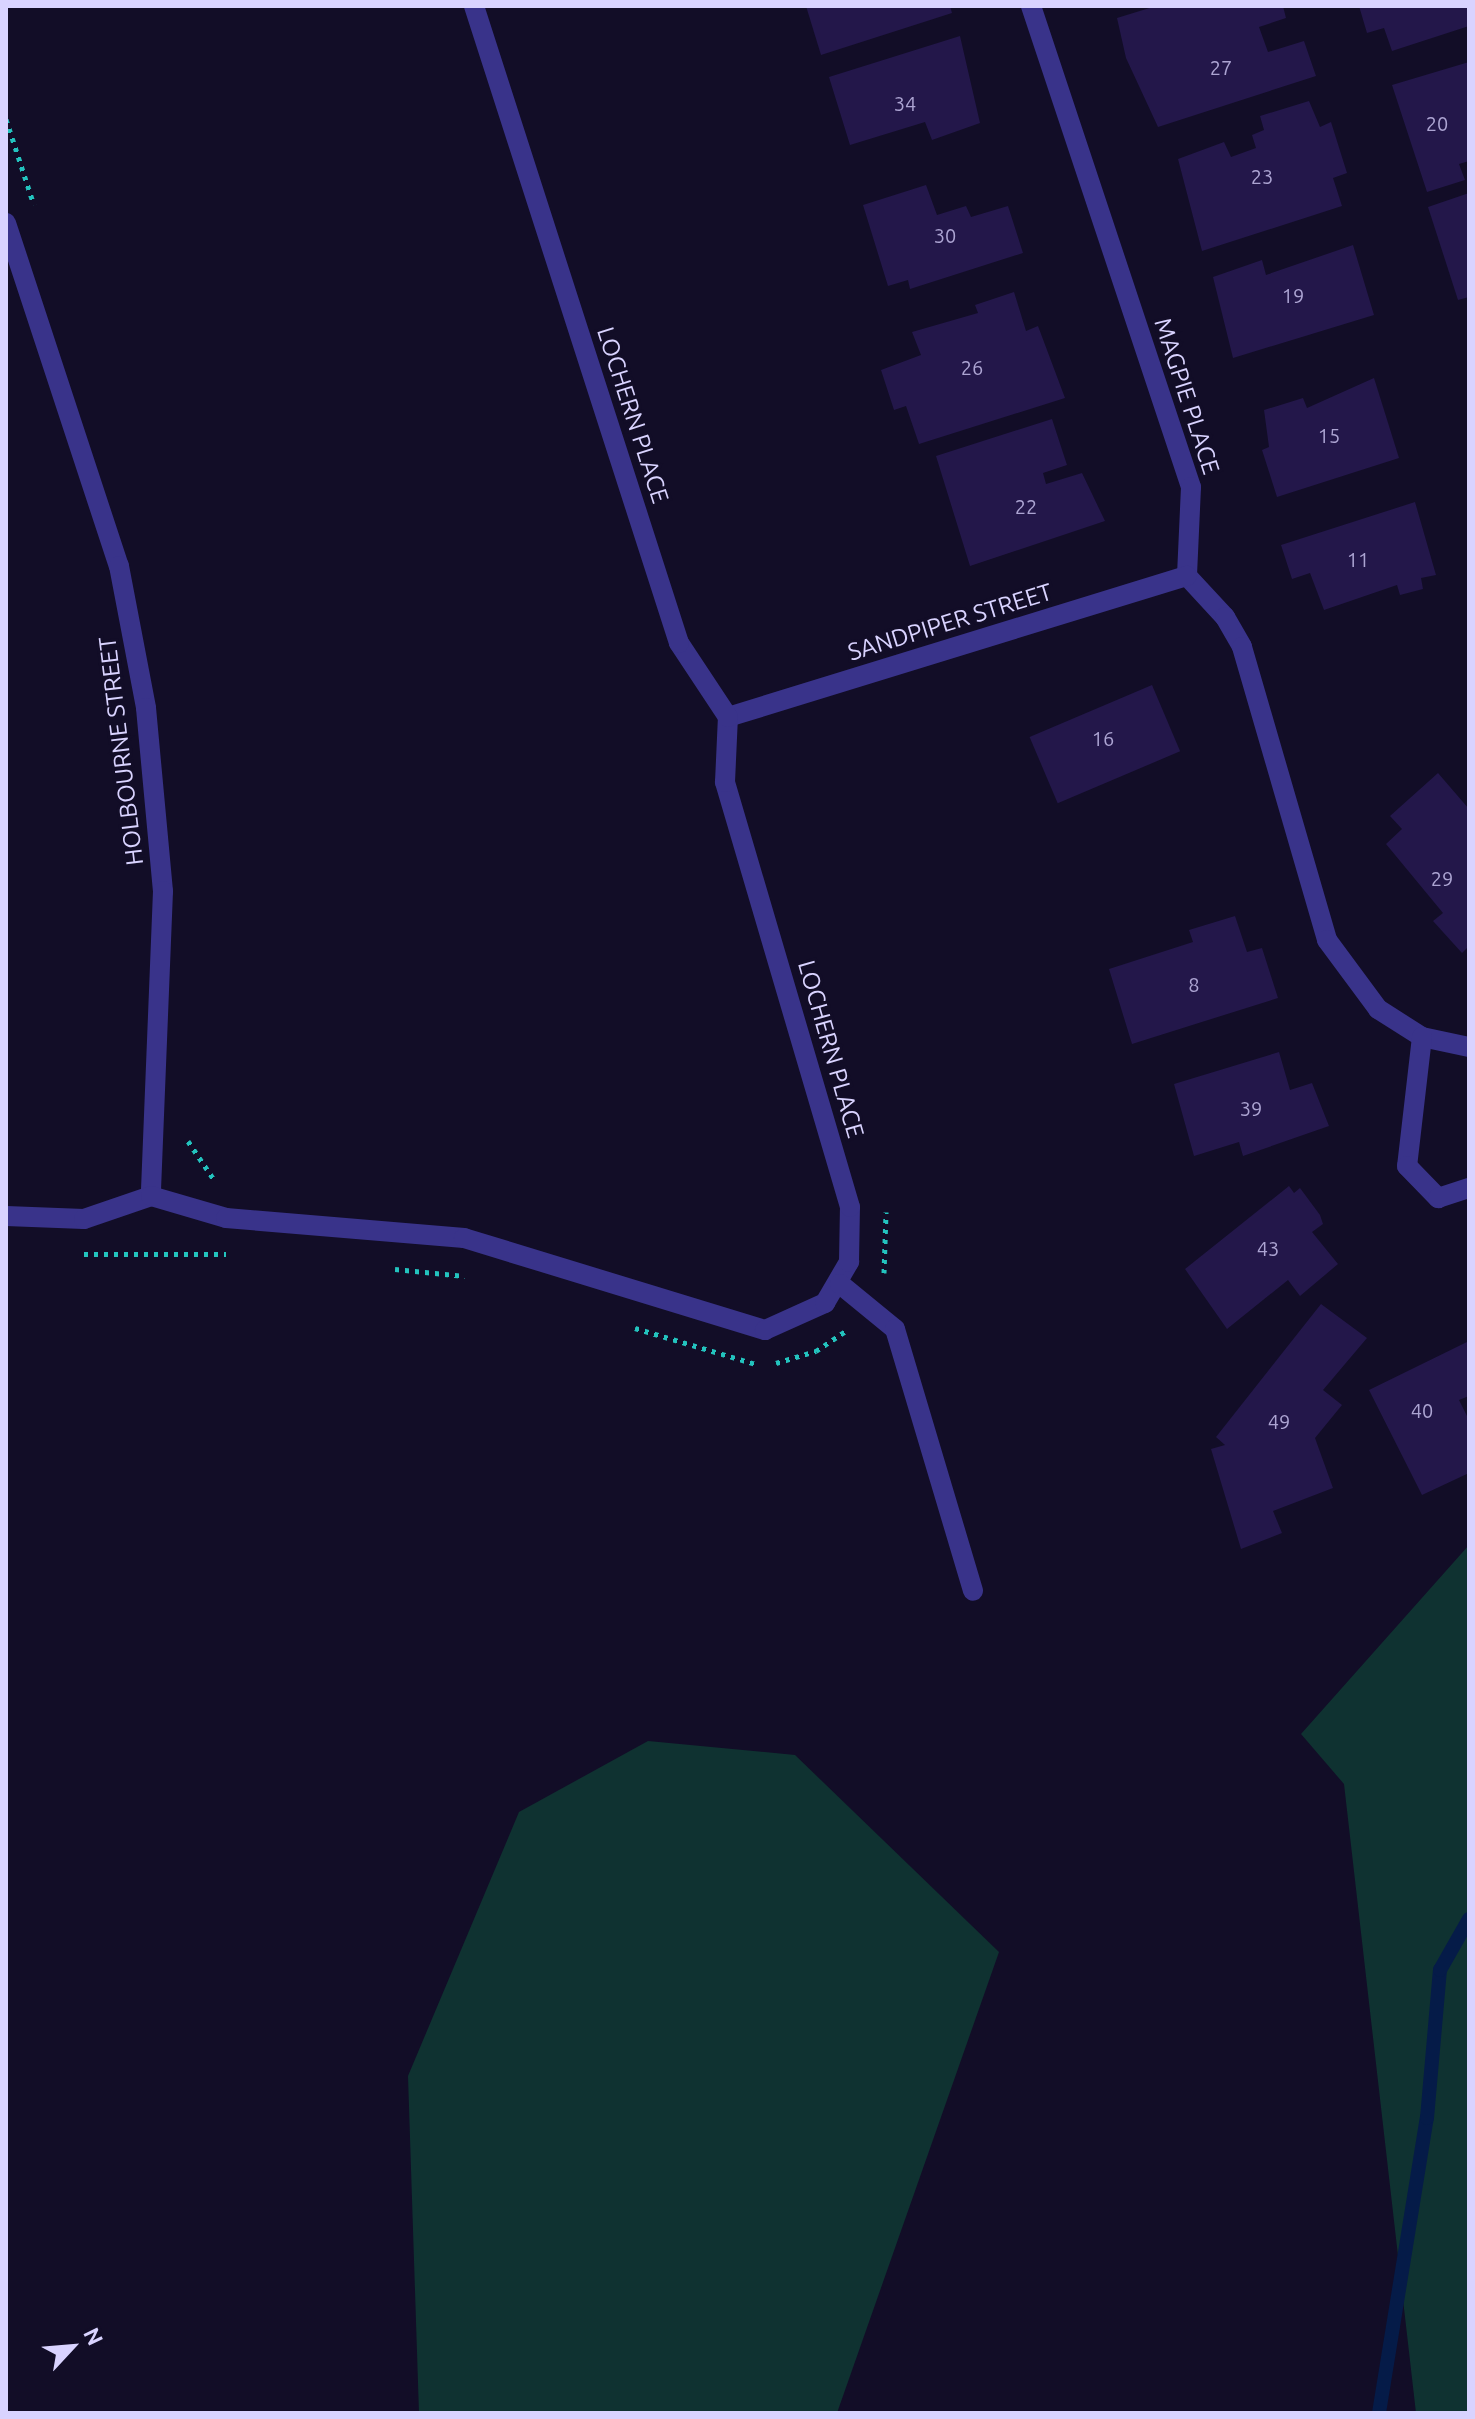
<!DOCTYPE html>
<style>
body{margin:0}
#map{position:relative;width:1475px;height:2419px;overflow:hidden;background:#120d27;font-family:Ubuntu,sans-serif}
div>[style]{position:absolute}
.green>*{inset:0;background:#0f3231}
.stream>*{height:14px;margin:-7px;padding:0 7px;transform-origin:7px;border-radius:7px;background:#051b48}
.building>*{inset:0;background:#23174a;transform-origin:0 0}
.path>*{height:5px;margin-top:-2.5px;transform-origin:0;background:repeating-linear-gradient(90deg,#23c3be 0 4px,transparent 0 10px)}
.minor>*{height:20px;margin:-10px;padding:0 10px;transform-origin:10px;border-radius:10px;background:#39338a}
span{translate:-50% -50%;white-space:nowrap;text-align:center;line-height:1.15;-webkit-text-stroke:6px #120d27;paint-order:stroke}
.number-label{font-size:20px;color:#aca4d2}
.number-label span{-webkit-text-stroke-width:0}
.street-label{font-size:24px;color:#d9d3ff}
.frame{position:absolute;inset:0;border:8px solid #d9d3ff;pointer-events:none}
.north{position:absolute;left:32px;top:2307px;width:80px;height:80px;-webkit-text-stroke:6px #120d27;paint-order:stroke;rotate:64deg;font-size:22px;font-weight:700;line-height:32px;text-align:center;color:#d9d3ff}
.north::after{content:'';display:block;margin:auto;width:28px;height:36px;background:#d9d3ff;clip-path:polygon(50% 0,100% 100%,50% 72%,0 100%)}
</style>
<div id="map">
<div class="green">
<div style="clip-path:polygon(1469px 1545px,1469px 2413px,1416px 2413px,1344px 1784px,1301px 1734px)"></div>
<div style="clip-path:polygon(648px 1741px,795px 1755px,999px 1952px,837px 2413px,419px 2413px,408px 2076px,519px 1812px)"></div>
</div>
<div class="stream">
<div style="left:1379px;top:2413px;width:299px;rotate:-80.8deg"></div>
<div style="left:1427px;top:2118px;width:149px;rotate:-85deg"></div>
<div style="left:1440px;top:1970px;width:59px;rotate:-60.4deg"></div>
</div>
<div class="building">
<div style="clip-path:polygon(806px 6px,950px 6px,952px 13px,821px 55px)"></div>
<div style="clip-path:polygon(1156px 6px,1283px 6px,1286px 18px,1259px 27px,1268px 52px,1304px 41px,1316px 76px,1158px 127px,1126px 58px,1117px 18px)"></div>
<div style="clip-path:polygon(1359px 6px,1469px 6px,1469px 26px,1392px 51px,1384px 28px,1367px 33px)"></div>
<div style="clip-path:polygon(960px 36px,980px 123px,932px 140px,925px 122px,850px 145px,829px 77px)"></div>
<div style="clip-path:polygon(1469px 62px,1469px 161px,1459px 164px,1465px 180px,1427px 192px,1392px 85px)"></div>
<div style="clip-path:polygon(1309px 101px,1320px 127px,1331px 122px,1347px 173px,1333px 178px,1342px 206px,1202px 251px,1178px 159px,1224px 142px,1231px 157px,1256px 148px,1252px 135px,1264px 130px,1260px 116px)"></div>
<div style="clip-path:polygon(926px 185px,937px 215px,966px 206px,971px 217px,1008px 206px,1023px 253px,910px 289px,908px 280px,888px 286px,863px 205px)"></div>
<div style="clip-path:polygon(1469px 193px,1469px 297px,1458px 300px,1428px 207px)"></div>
<div style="clip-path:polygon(1353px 245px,1374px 315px,1233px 358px,1213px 277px,1262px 260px,1266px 275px)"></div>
<div style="clip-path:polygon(1014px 292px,1026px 331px,1038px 326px,1065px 398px,919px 444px,906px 406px,894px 410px,881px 370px,921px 355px,912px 332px,978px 313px,975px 305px)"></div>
<div style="clip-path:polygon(1374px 378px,1399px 458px,1277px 497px,1262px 450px,1269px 447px,1264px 410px,1303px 398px,1307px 408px)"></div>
<div style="clip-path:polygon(1052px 419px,1067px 465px,1043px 473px,1046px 484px,1082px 473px,1105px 521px,970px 566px,936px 456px)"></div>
<div style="clip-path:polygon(1415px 502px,1436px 575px,1421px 578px,1423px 589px,1400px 595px,1397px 585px,1324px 610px,1310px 573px,1292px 579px,1281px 545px)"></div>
<div style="left:1152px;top:685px;width:72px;height:133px;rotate:67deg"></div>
<div style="clip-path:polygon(1438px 773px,1469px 809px,1469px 946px,1462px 953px,1433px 921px,1443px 913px,1386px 844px,1402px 829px,1390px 816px)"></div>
<div style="clip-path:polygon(1235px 916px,1247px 952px,1262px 948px,1278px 998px,1132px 1044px,1109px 969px,1193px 942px,1189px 930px)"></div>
<div style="clip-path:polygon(1279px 1052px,1290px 1090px,1312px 1083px,1329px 1126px,1243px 1156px,1239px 1142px,1194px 1156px,1174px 1084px)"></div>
<div style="clip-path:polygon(1289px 1186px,1294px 1193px,1300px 1188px,1320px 1215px,1323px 1224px,1312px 1232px,1338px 1264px,1300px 1296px,1288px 1280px,1227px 1329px,1185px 1269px)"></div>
<div style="clip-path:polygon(1321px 1304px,1367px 1338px,1323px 1390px,1342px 1405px,1315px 1438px,1333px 1488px,1273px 1511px,1282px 1533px,1241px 1549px,1211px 1449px,1225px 1445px,1216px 1437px)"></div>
<div style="clip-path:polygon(1469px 1341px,1469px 1396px,1459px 1400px,1469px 1420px,1469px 1473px,1422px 1495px,1369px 1390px)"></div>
</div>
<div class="path">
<div style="left:6px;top:119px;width:90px;rotate:72deg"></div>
<div style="left:188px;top:1141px;width:45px;rotate:56deg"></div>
<div style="left:84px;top:1254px;width:142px"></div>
<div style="left:395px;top:1269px;width:70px;rotate:5.7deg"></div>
<div style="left:884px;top:1273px;width:61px;rotate:-88.1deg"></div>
<div style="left:635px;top:1328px;width:129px;rotate:16.6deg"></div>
<div style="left:776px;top:1363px;width:42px;rotate:-16.7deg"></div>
<div style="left:816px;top:1351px;width:36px;rotate:-34deg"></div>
</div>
<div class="minor">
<div style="left:1031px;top:6px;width:507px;rotate:71.6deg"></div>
<div style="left:1191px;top:487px;width:89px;rotate:92.6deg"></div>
<div style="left:1187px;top:576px;width:56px;rotate:47.2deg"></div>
<div style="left:1225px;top:617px;width:34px;rotate:60deg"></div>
<div style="left:1242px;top:647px;width:305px;rotate:73.8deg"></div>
<div style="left:1327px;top:940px;width:86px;rotate:53.5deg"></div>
<div style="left:1378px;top:1009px;width:52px;rotate:32.5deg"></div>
<div style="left:1422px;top:1037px;width:48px;rotate:12deg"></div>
<div style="left:6px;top:223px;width:361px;rotate:71.8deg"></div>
<div style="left:119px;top:566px;width:145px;rotate:79.2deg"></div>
<div style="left:146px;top:708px;width:184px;rotate:84.7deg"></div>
<div style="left:163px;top:891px;width:305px;rotate:92.3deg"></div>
<div style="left:728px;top:717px;width:480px;rotate:-17.1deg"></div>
<div style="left:1422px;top:1037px;width:130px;rotate:96.6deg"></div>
<div style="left:1407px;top:1166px;width:45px;rotate:45.9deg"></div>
<div style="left:1438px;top:1198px;width:33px;rotate:-18deg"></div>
<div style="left:6px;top:1216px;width:78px;rotate:2.2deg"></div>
<div style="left:84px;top:1219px;width:71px;rotate:-18.9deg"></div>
<div style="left:151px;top:1196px;width:78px;rotate:16.3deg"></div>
<div style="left:226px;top:1218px;width:239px;rotate:4.8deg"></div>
<div style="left:464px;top:1238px;width:315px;rotate:17deg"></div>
<div style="left:765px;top:1330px;width:66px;rotate:-24.2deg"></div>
<div style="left:825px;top:1303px;width:48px;rotate:-59.7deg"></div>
<div style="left:849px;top:1262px;width:55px;rotate:-89deg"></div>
<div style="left:850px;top:1207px;width:443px;rotate:-106.4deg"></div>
<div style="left:725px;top:782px;width:65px;rotate:-87.4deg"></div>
<div style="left:728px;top:717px;width:89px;rotate:-123.5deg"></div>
<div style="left:679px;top:643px;width:669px;rotate:-107.84deg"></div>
<div style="left:840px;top:1284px;width:71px;rotate:39.3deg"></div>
<div style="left:895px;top:1329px;width:273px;rotate:73.4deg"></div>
</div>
<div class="number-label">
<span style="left:1221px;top:67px">27</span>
<span style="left:905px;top:103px">34</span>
<span style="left:1437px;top:123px">20</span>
<span style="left:1262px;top:176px">23</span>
<span style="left:945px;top:235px">30</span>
<span style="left:1293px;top:295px">19</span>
<span style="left:972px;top:367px">26</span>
<span style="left:1329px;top:435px">15</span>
<span style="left:1026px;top:506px">22</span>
<span style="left:1358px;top:559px">11</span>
<span style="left:1103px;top:738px">16</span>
<span style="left:1442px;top:878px">29</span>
<span style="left:1194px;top:984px">8</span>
<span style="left:1251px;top:1108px">39</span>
<span style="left:1268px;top:1248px">43</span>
<span style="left:1422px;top:1410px">40</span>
<span style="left:1279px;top:1421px">49</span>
</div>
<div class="street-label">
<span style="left:1187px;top:396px;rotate:72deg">MAGPIE PLACE</span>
<span style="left:633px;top:415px;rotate:72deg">LOCHERN PLACE</span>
<span style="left:950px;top:622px;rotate:-17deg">SANDPIPER STREET</span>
<span style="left:121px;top:751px;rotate:-97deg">HOLBOURNE STREET</span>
<span style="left:831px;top:1049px;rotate:74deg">LOCHERN PLACE</span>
</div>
<div class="frame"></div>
<div class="north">N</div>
</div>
